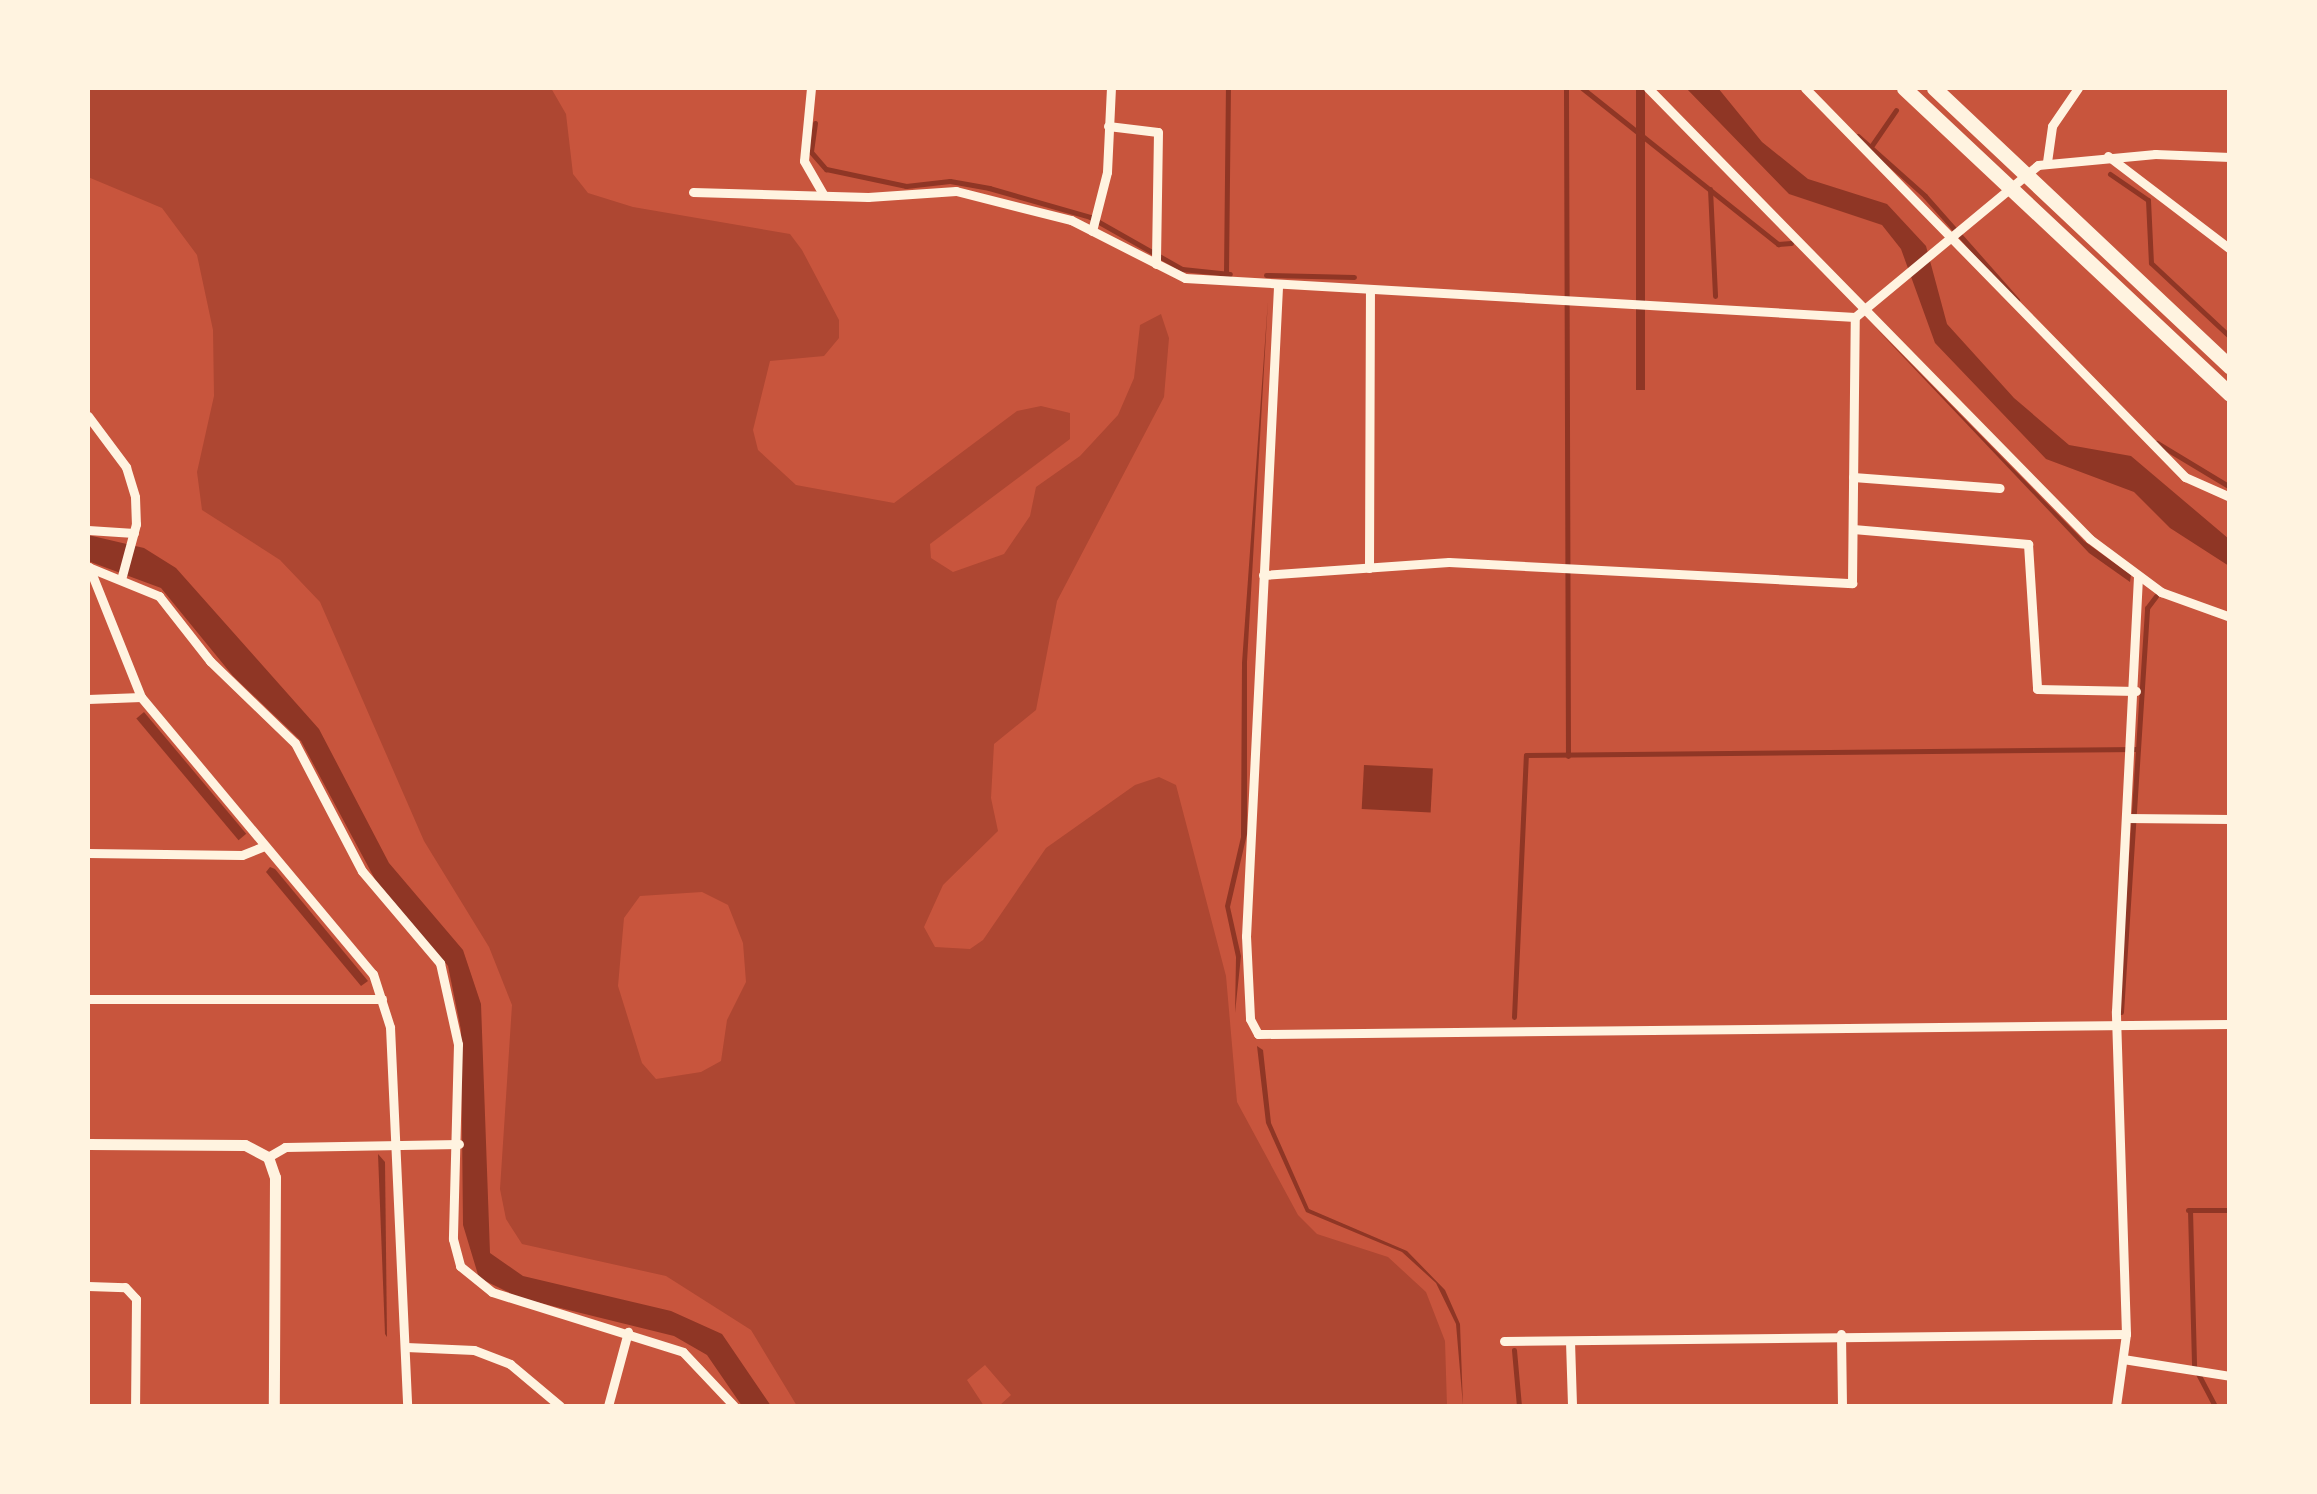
<!DOCTYPE html>
<style>
body{margin:0}
#map{position:relative;width:2317px;height:1494px;overflow:hidden;background:#c8553d;font-family:"PT Sans",sans-serif}
div>[style]{position:absolute}
.green>*{inset:0;background:#ae4732}
.water>*{inset:0;background:#8f3625;transform-origin:0 0}
.stream>*{height:5px;margin:-2.5px;padding:0 2.5px;transform-origin:2.5px;border-radius:2.5px;background:#8f3625}
.minor>*{height:9px;margin:-4.5px;padding:0 4.5px;transform-origin:4.5px;border-radius:4.5px;background:#fff3e0}
.tertiary>*{height:11px;margin:-5.5px;padding:0 5.5px;transform-origin:5.5px;border-radius:5.5px;background:#fff3e0}
.trunk>*{height:15px;margin:-7.5px;padding:0 7.5px;transform-origin:7.5px;border-radius:7.5px;background:#fff3e0}
span{translate:-50% -50%;white-space:nowrap;text-align:center;line-height:1.15;-webkit-text-stroke:10px #fff3e0;paint-order:stroke}
.frame{position:absolute;inset:0;border:90px solid #fff3e0;pointer-events:none}
</style>
<div id="map">
<div class="green">
<div style="clip-path:polygon(evenodd,88px 88px,551px 88px,566px 114px,573px 174px,588px 193px,633px 207px,790px 234px,802px 250px,839px 320px,839px 338px,824px 356px,770px 361px,753px 430px,758px 450px,796px 485px,894px 503px,1017px 411px,1041px 406px,1070px 413px,1070px 439px,930px 544px,931px 558px,953px 572px,1004px 554px,1030px 516px,1036px 487px,1080px 456px,1118px 415px,1134px 378px,1140px 325px,1161px 314px,1169px 338px,1164px 397px,1057px 601px,1036px 710px,994px 744px,991px 798px,998px 831px,943px 885px,924px 927px,935px 947px,970px 949px,983px 940px,1046px 848px,1135px 785px,1159px 777px,1176px 785px,1226px 976px,1237px 1102px,1298px 1215px,1317px 1234px,1388px 1257px,1426px 1292px,1445px 1341px,1447px 1406px,999px 1406px,1011px 1395px,985px 1365px,967px 1380px,984px 1406px,797px 1406px,751px 1330px,666px 1276px,522px 1244px,506px 1219px,500px 1189px,512px 1005px,489px 947px,424px 841px,320px 602px,280px 560px,202px 510px,197px 472px,214px 396px,213px 330px,197px 255px,162px 208px,88px 177px,88px 88px,702px 892px,728px 905px,743px 943px,746px 982px,727px 1020px,721px 1061px,701px 1072px,656px 1079px,642px 1063px,618px 986px,624px 918px,640px 896px,702px 892px)"></div>
</div>
<div class="water">
<div style="left:1636px;top:88px;width:9px;height:302px"></div>
<div style="clip-path:polygon(1686px 88px,1718px 88px,1762px 142px,1808px 179px,1887px 204px,1926px 246px,1947px 324px,2014px 398px,2069px 445px,2131px 456px,2229px 539px,2229px 566px,2170px 528px,2134px 492px,2046px 459px,1935px 343px,1901px 249px,1882px 225px,1789px 194px)"></div>
<div style="clip-path:polygon(1268px 300px,1247px 662px,1247px 834px,1230px 907px,1241px 956px,1235px 1013px,1236px 957px,1225px 906px,1241px 837px,1242px 663px)"></div>
<div style="clip-path:polygon(1873px 325px,2084px 541px,2131px 575px,2130px 582px,2089px 553px)"></div>
<div style="clip-path:polygon(88px 535px,144px 548px,176px 568px,319px 729px,389px 863px,463px 950px,481px 1004px,490px 1253px,523px 1276px,671px 1311px,722px 1334px,771px 1406px,742px 1406px,707px 1355px,674px 1336px,520px 1298px,479px 1278px,463px 1225px,461px 1030px,448px 966px,377px 883px,301px 741px,233px 676px,161px 588px,88px 561px)"></div>
<div style="left:144px;top:712px;width:159px;height:10px;rotate:50deg"></div>
<div style="left:1364px;top:765px;width:69px;height:44px;rotate:3deg"></div>
<div style="clip-path:polygon(270px 867px,275px 869px,368px 981px,361px 986px,266px 872px)"></div>
<div style="clip-path:polygon(1257px 1046px,1263px 1050px,1271px 1123px,1309px 1209px,1407px 1251px,1445px 1290px,1460px 1324px,1463px 1406px,1456px 1324px,1436px 1283px,1402px 1252px,1306px 1212px,1266px 1123px)"></div>
<div style="clip-path:polygon(378px 1154px,385px 1162px,387px 1337px,385px 1334px)"></div>
</div>
<div class="stream">
<div style="left:1566px;top:88px;width:668px;rotate:89.83deg"></div>
<div style="left:1582px;top:88px;width:251px;rotate:38.5deg"></div>
<div style="left:1778px;top:244px;width:13px;rotate:-4deg"></div>
<div style="left:815px;top:123px;width:29px;rotate:98deg"></div>
<div style="left:811px;top:152px;width:23px;rotate:49deg"></div>
<div style="left:826px;top:169px;width:82px;rotate:12deg"></div>
<div style="left:906px;top:186px;width:44px;rotate:-6.5deg"></div>
<div style="left:950px;top:181px;width:40px;rotate:10deg"></div>
<div style="left:989px;top:188px;width:105px;rotate:16deg"></div>
<div style="left:1090px;top:217px;width:106px;rotate:29.5deg"></div>
<div style="left:1182px;top:269px;width:48px;rotate:5.9deg"></div>
<div style="left:1858px;top:136px;width:90px;rotate:41.8deg"></div>
<div style="left:1925px;top:196px;width:139px;rotate:48.5deg"></div>
<div style="left:1870px;top:148px;width:46px;rotate:-55.6deg"></div>
<div style="left:2110px;top:174px;width:46px;rotate:34.4deg"></div>
<div style="left:2148px;top:200px;width:63px;rotate:87.3deg"></div>
<div style="left:2151px;top:263px;width:108px;rotate:43.1deg"></div>
<div style="left:1710px;top:189px;width:107px;rotate:87.3deg"></div>
<div style="left:1226px;top:274px;width:186px;rotate:-89.4deg"></div>
<div style="left:1266px;top:275px;width:88px;rotate:1.3deg"></div>
<div style="left:2157px;top:443px;width:85px;rotate:31.1deg"></div>
<div style="left:2121px;top:1012px;width:405px;rotate:-86.3deg"></div>
<div style="left:2147px;top:608px;width:15px;rotate:-53deg"></div>
<div style="left:1514px;top:1017px;width:262px;rotate:-87.4deg"></div>
<div style="left:1526px;top:755px;width:612px;rotate:-0.56deg"></div>
<div style="left:2188px;top:1210px;width:42px"></div>
<div style="left:2190px;top:1210px;width:156px;rotate:88.5deg"></div>
<div style="left:2194px;top:1366px;width:45px;rotate:62.3deg"></div>
<div style="left:1514px;top:1350px;width:56px;rotate:84.9deg"></div>
</div>
<div class="minor">
<div style="left:811px;top:88px;width:73px;rotate:95.5deg"></div>
<div style="left:804px;top:161px;width:38px;rotate:60deg"></div>
<div style="left:1648px;top:88px;width:631px;rotate:45.58deg"></div>
<div style="left:2090px;top:539px;width:89px;rotate:36.7deg"></div>
<div style="left:2161px;top:592px;width:73px;rotate:19.9deg"></div>
<div style="left:1805px;top:88px;width:544px;rotate:45.67deg"></div>
<div style="left:2185px;top:477px;width:49px;rotate:24deg"></div>
<div style="left:1108px;top:126px;width:50px;rotate:6.8deg"></div>
<div style="left:1158px;top:132px;width:132px;rotate:90.9deg"></div>
<div style="left:2108px;top:156px;width:153px;rotate:37.3deg"></div>
<div style="left:2047px;top:162px;width:36px;rotate:-82deg"></div>
<div style="left:2052px;top:126px;width:46px;rotate:-55.6deg"></div>
<div style="left:693px;top:192px;width:175px;rotate:1.6deg"></div>
<div style="left:868px;top:197px;width:88px;rotate:-3.9deg"></div>
<div style="left:956px;top:191px;width:119px;rotate:14.2deg"></div>
<div style="left:1071px;top:220px;width:128px;rotate:27deg"></div>
<div style="left:1185px;top:278px;width:671px;rotate:3.33deg"></div>
<div style="left:1855px;top:317px;width:238px;rotate:-39.7deg"></div>
<div style="left:2038px;top:165px;width:118px;rotate:-5.4deg"></div>
<div style="left:2155px;top:154px;width:75px;rotate:2.3deg"></div>
<div style="left:1092px;top:231px;width:61px;rotate:-75.7deg"></div>
<div style="left:1107px;top:172px;width:84px;rotate:-87.3deg"></div>
<div style="left:1278px;top:287px;width:650px;rotate:92.82deg"></div>
<div style="left:1246px;top:936px;width:83px;rotate:87.2deg"></div>
<div style="left:1250px;top:1019px;width:17px;rotate:62deg"></div>
<div style="left:1258px;top:1034px;width:972px;rotate:-0.59deg"></div>
<div style="left:88px;top:416px;width:64px;rotate:53.3deg"></div>
<div style="left:126px;top:467px;width:31px;rotate:73deg"></div>
<div style="left:135px;top:497px;width:27px;rotate:88deg"></div>
<div style="left:136px;top:524px;width:54px;rotate:105.1deg"></div>
<div style="left:1853px;top:477px;width:147px;rotate:4.3deg"></div>
<div style="left:1853px;top:529px;width:176px;rotate:4.9deg"></div>
<div style="left:2028px;top:544px;width:145px;rotate:86.4deg"></div>
<div style="left:2037px;top:689px;width:99px;rotate:1.2deg"></div>
<div style="left:88px;top:530px;width:46px;rotate:3.7deg"></div>
<div style="left:88px;top:567px;width:77px;rotate:22.2deg"></div>
<div style="left:159px;top:596px;width:83px;rotate:51.9deg"></div>
<div style="left:210px;top:661px;width:118px;rotate:44deg"></div>
<div style="left:295px;top:743px;width:144px;rotate:62.4deg"></div>
<div style="left:362px;top:871px;width:121px;rotate:49.7deg"></div>
<div style="left:440px;top:963px;width:83px;rotate:77.5deg"></div>
<div style="left:458px;top:1044px;width:195px;rotate:91.5deg"></div>
<div style="left:453px;top:1239px;width:28px;rotate:75deg"></div>
<div style="left:460px;top:1266px;width:41px;rotate:39.1deg"></div>
<div style="left:492px;top:1292px;width:200px;rotate:17.4deg"></div>
<div style="left:683px;top:1352px;width:74px;rotate:46.6deg"></div>
<div style="left:89px;top:567px;width:140px;rotate:68.2deg"></div>
<div style="left:141px;top:697px;width:361px;rotate:50.1deg"></div>
<div style="left:373px;top:974px;width:56px;rotate:72.2deg"></div>
<div style="left:390px;top:1027px;width:379px;rotate:87.4deg"></div>
<div style="left:1369px;top:568px;width:279px;rotate:-89.8deg"></div>
<div style="left:1263px;top:575px;width:186px;rotate:-4deg"></div>
<div style="left:1449px;top:562px;width:404px;rotate:3deg"></div>
<div style="left:1852px;top:583px;width:266px;rotate:-89.4deg"></div>
<div style="left:88px;top:699px;width:53px;rotate:-2.2deg"></div>
<div style="left:2126px;top:818px;width:104px;rotate:0.6deg"></div>
<div style="left:88px;top:853px;width:154px;rotate:0.7deg"></div>
<div style="left:242px;top:855px;width:24px;rotate:-22deg"></div>
<div style="left:88px;top:999px;width:294px"></div>
<div style="left:268px;top:1157px;width:20px;rotate:-30deg"></div>
<div style="left:285px;top:1147px;width:174px;rotate:-1deg"></div>
<div style="left:88px;top:1286px;width:37px;rotate:2deg"></div>
<div style="left:125px;top:1287px;width:16px;rotate:47deg"></div>
<div style="left:136px;top:1299px;width:107px;rotate:90.5deg"></div>
<div style="left:1841px;top:1334px;width:72px;rotate:89.2deg"></div>
<div style="left:1504px;top:1341px;width:622px;rotate:-0.64deg"></div>
<div style="left:1570px;top:1341px;width:65px;rotate:88.2deg"></div>
<div style="left:406px;top:1347px;width:68px;rotate:2.5deg"></div>
<div style="left:474px;top:1350px;width:39px;rotate:21deg"></div>
<div style="left:510px;top:1364px;width:65px;rotate:40deg"></div>
<div style="left:2123px;top:1359px;width:108px;rotate:9deg"></div>
<div style="left:608px;top:1406px;width:77px;rotate:-74.9deg"></div>
<div style="left:2116px;top:1406px;width:73px;rotate:-82.1deg"></div>
<div style="left:2126px;top:1334px;width:323px;rotate:-91.8deg"></div>
<div style="left:2116px;top:1011px;width:435px;rotate:-87.1deg"></div>
</div>
<div class="tertiary">
<div style="left:88px;top:1144px;width:157px;rotate:0.4deg"></div>
<div style="left:245px;top:1145px;width:26px;rotate:28deg"></div>
<div style="left:268px;top:1157px;width:21px;rotate:71deg"></div>
<div style="left:275px;top:1177px;width:229px;rotate:90.3deg"></div>
</div>
<div class="trunk">
<div style="left:1904px;top:88px;width:447px;rotate:43.2deg"></div>
<div style="left:1934px;top:88px;width:407px;rotate:43.3deg"></div>
</div>
<div class="frame"></div>
</div>
